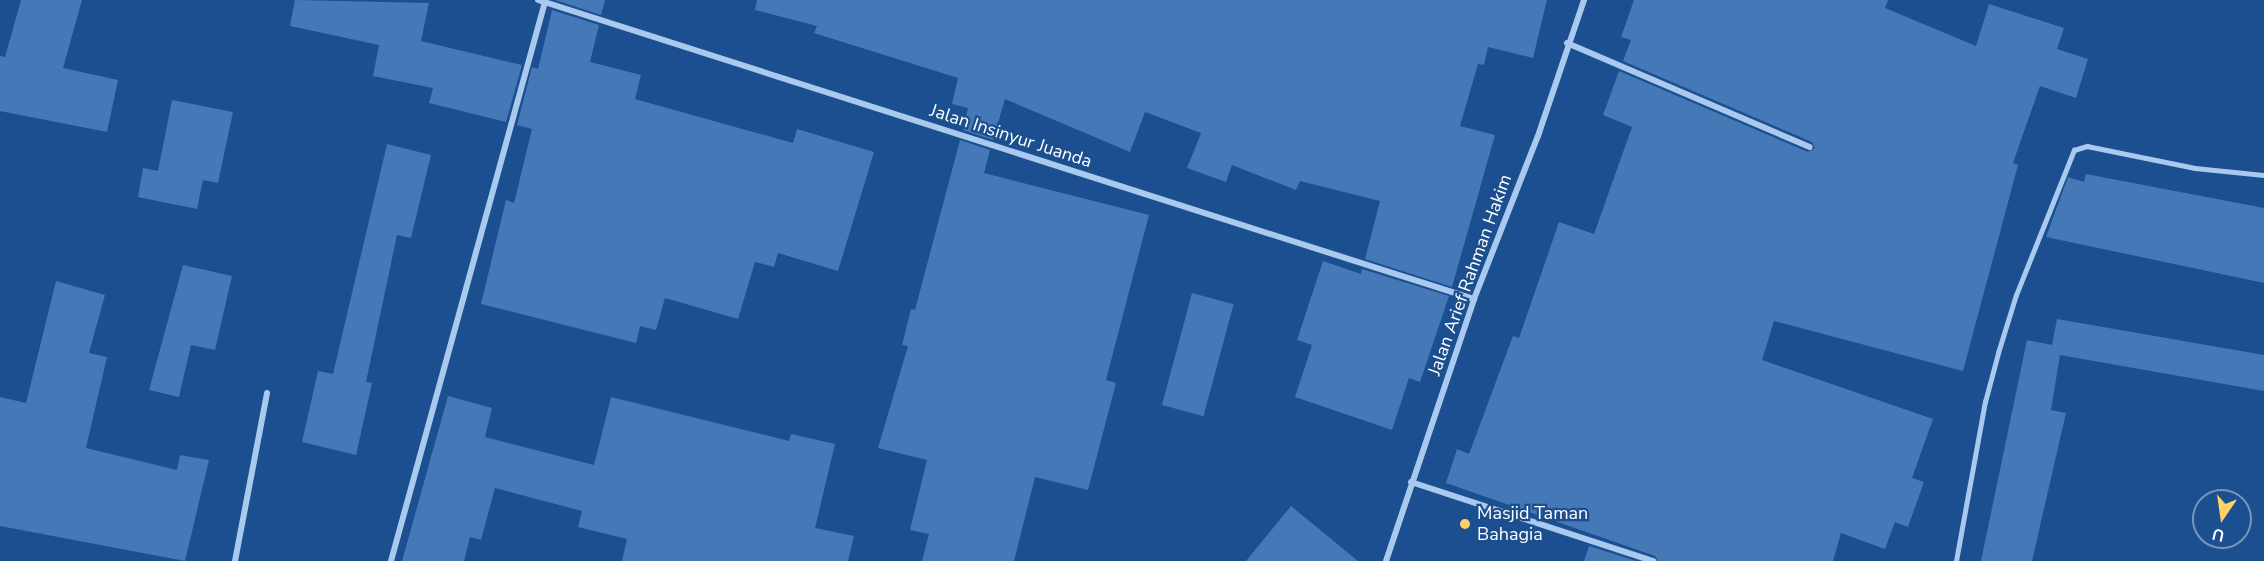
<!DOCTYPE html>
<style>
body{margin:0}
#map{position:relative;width:2264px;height:561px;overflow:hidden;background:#1b4f8f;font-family:"Nunito Sans",sans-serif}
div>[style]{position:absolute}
.building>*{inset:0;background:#4478b7;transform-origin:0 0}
.service>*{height:4.5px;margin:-2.25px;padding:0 2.25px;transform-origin:2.25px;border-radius:2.25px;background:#a9c9ee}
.minor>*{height:6px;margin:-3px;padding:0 3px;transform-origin:3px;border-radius:3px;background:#a9c9ee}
.dots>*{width:16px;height:16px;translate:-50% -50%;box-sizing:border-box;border:3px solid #1b4f8f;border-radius:50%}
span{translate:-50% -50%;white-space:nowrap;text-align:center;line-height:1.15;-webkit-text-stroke:4.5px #1b4f8f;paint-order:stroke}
.street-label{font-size:18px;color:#fff}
.poi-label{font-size:18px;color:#fff}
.left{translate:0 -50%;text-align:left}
.north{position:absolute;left:2192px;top:489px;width:60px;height:60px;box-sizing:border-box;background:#1b4f8f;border:2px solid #7695bc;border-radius:50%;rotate:193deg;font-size:16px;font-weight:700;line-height:24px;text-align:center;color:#fff}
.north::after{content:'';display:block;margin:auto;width:21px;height:27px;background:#ffd166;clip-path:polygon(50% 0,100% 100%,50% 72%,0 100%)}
</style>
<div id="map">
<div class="building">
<div style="clip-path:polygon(21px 0,82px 0,63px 68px,118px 80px,107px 132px,0 111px,0 56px,5px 57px)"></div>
<div style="clip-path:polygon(295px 0,429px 3px,421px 41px,522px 65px,506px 122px,429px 103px,433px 88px,373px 76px,379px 45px,290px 26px)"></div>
<div style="clip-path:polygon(555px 0,605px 0,601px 15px)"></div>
<div style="clip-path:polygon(757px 0,1547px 0,1533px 58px,1488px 47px,1484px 65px,1478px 64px,1460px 126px,1495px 135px,1452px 287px,1365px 259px,1380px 201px,1300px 181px,1296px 190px,1232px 165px,1226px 182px,1187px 168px,1201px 133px,1145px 112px,1130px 152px,1005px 99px,993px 140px,963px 130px,968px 108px,952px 104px,958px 78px,814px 33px,817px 26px,755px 10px)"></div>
<div style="clip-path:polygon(1634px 0,1888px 0,1885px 8px,1976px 46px,1989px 4px,2064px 28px,2057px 49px,2088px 59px,2076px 98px,2040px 86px,2013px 163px,2018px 165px,1963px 371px,1774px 321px,1762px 360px,1933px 419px,1912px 478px,1924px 482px,1908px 527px,1895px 522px,1885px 549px,1841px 533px,1833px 561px,1658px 561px,1655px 556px,1446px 483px,1457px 449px,1469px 454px,1513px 336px,1519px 338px,1559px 222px,1594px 234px,1632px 127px,1603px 115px,1619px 71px,1808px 152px,1815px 148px,1812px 142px,1623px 61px,1631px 40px,1621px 37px)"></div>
<div style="clip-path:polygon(552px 10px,599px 25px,590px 62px,641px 75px,635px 99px,793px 143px,797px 129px,874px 152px,838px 271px,778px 253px,774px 267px,755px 262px,738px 319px,665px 298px,656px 330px,640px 326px,636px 343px,481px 304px,506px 200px,514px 203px,532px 129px,517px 125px,532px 67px,538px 69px)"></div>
<div style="clip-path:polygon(172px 100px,233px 112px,218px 183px,203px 180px,197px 209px,138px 197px,143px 168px,158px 171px)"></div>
<div style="clip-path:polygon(960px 140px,990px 150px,984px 173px,1149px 215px,1106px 380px,1116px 383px,1088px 490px,1035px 477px,1014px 561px,922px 561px,929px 534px,910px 530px,927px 460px,878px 448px,908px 346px,902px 345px,911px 309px,915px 310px)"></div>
<div style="clip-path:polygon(387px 144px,431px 155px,411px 238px,397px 235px,366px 382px,372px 383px,356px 455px,302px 442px,318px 371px,333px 374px)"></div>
<div style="clip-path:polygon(2086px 174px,2264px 208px,2264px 283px,2046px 237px,2068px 177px,2084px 182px)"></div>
<div style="clip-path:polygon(1323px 261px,1361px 274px,1362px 269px,1449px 296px,1420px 382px,1409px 378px,1392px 430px,1295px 397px,1312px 345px,1297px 340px)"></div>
<div style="clip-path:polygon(183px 265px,232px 276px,215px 350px,191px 345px,179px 397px,149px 390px)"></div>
<div style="clip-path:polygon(56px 281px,105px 295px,89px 353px,107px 357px,86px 448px,177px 470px,180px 455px,209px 460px,185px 561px,0 526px,0 397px,26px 403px)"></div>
<div style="left:1192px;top:293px;width:43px;height:116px;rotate:15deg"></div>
<div style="clip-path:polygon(2057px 319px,2264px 355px,2264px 391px,2060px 355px,2051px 410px,2066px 413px,2032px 561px,1981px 561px,2027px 340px,2052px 345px)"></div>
<div style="clip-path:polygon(448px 396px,492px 408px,485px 437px,594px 465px,611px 397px,789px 441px,791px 434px,835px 444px,815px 528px,854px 536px,848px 561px,622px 561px,627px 539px,578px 527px,582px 511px,495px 488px,481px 540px,470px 537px,464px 561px,402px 561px)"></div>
<div style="clip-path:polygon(1291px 506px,1358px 561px,1246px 561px)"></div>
<div style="clip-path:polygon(1589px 546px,1636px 561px,1584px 561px)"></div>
</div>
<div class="service">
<div style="left:1956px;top:561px;width:162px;rotate:-79.7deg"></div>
<div style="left:1985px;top:402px;width:51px;rotate:-75.1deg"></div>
<div style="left:1998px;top:353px;width:61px;rotate:-72.8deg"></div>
<div style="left:2016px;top:295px;width:156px;rotate:-68.2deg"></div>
<div style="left:2074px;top:150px;width:14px;rotate:-17deg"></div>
<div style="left:2087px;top:146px;width:110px;rotate:11.5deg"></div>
<div style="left:2195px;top:168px;width:69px;rotate:5.8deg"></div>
</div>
<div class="minor">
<div style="left:538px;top:0;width:983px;rotate:17.72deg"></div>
<div style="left:1567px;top:43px;width:264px;rotate:23.2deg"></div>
<div style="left:1411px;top:482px;width:255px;rotate:18.1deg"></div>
<div style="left:235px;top:561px;width:171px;rotate:-79.2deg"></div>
<div style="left:391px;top:561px;width:580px;rotate:-74.6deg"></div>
<div style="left:1386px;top:561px;width:276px;rotate:-71.4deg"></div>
<div style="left:1474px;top:299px;width:175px;rotate:-68.6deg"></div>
<div style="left:1538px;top:136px;width:144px;rotate:-71.3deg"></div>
</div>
<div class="dots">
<div style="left:1465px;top:524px;background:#ffd166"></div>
</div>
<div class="street-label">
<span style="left:1011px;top:136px;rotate:18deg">Jalan Insinyur Juanda</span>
<span style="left:1470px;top:275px;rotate:-70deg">Jalan Arief Rahman Hakim</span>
</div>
<div class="poi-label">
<span class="left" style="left:1477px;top:524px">Masjid Taman<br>Bahagia</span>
</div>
<div class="north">U</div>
</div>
